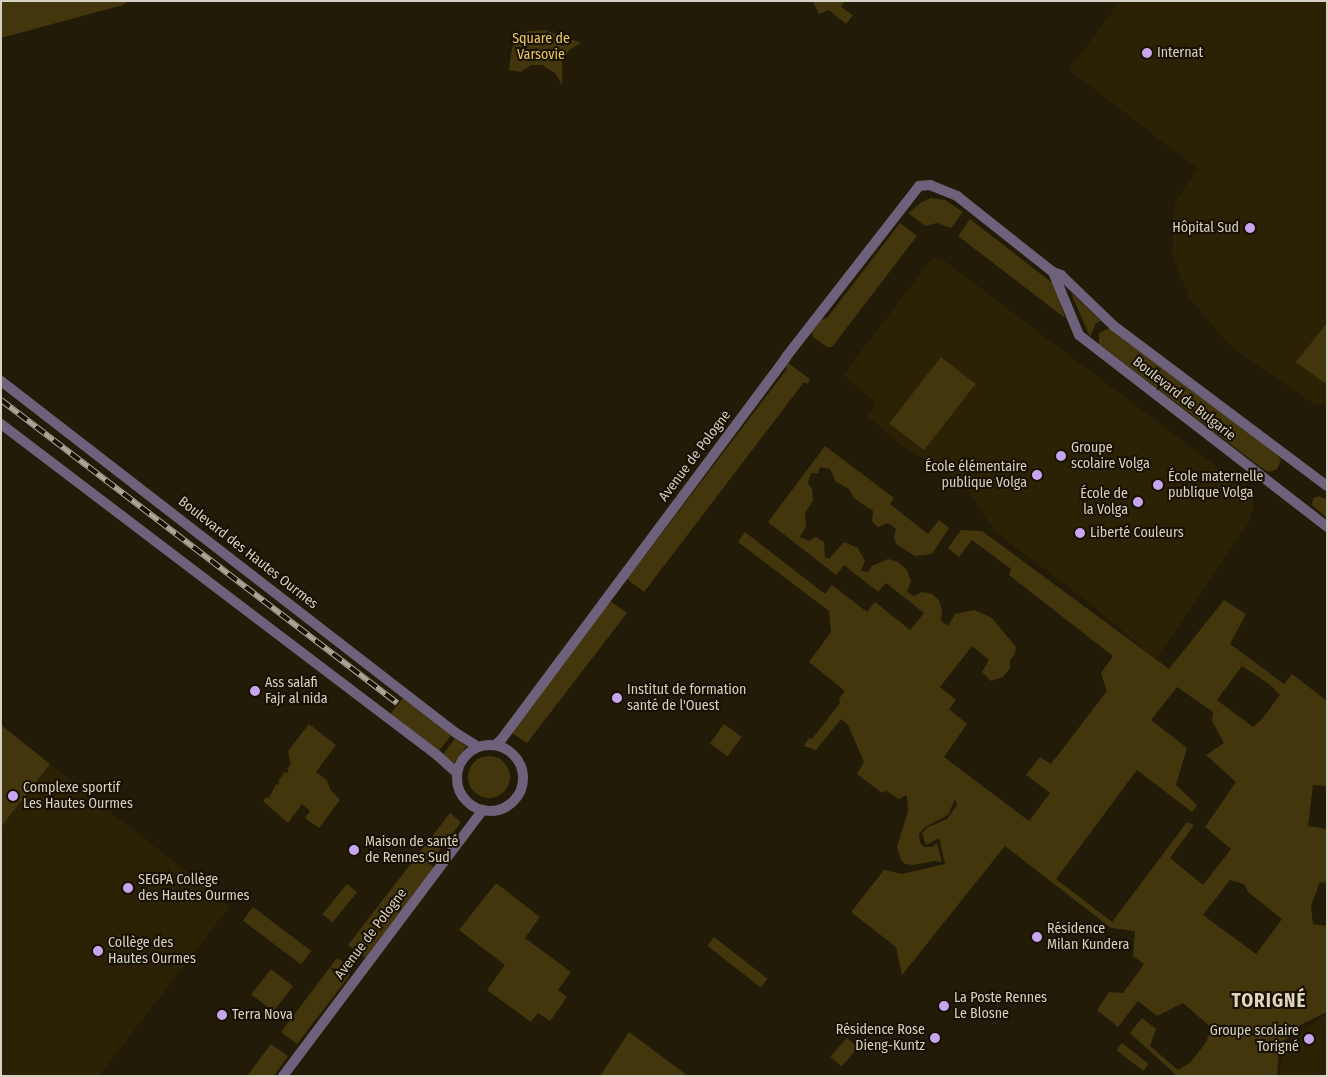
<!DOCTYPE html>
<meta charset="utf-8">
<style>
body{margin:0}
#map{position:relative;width:1328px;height:1077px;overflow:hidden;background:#211b07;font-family:"Fira Sans Condensed",sans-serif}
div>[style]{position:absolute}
.built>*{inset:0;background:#2b2206}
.green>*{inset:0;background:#43360c;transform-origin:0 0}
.round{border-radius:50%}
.tertiary>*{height:10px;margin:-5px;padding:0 5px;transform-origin:5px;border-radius:5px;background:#6d617c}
.tertiary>.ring{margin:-5px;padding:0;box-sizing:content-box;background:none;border:10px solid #6d617c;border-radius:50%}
.rail>*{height:5.5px;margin-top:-2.75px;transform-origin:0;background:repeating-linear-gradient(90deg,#181101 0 11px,#aaa698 0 22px);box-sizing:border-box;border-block:1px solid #aaa698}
.dots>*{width:14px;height:14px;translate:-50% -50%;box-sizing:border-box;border:2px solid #181101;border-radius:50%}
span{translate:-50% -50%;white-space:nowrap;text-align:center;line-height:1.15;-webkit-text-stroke:4px #181101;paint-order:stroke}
.park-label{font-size:14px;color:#ecc964}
.poi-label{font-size:14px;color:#d5d1c5}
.left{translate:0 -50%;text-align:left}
.right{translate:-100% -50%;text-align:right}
.street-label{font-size:14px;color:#d5d1c5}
.district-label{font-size:19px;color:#dfd6bd;font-weight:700;letter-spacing:1px}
.frame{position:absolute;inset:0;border:2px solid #d5d1c5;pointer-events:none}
</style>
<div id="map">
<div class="built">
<div style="clip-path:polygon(1120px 1px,1327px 1px,1327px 404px,1315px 405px,1229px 345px,1189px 297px,1172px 254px,1175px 203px,1197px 168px,1069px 70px)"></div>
<div style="clip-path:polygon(936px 257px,942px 259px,1245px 488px,1253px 499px,1254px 506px,1249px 522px,1156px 659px,1088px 602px,995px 532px,966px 488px,949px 473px,906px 449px,867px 416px,876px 403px,843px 375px,930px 261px)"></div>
<div style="clip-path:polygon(50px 764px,230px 906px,99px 1076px,1px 1076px,1px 827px)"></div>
<div style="clip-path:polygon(1327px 1014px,1327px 1076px,1279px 1076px,1285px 1046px,1299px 1032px)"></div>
</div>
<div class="green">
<div style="clip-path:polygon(1px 1px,129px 1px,123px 5px,1px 38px)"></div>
<div style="clip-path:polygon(845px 1px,841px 7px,853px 15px,846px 24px,829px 10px,819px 14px,813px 2px)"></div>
<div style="clip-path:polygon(545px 30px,581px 43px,569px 50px,562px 62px,562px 85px,555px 73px,542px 65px,531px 65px,521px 72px,509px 70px,512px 48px,519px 36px,528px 31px)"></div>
<div style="clip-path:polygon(931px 198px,945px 200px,963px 212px,951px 228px,937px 223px,925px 226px,908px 213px,922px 202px)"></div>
<div style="clip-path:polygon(970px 219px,1055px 285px,1065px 318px,958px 236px)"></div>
<div style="clip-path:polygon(900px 223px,917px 236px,832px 347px,827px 347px,813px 337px,812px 332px,822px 319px,827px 318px)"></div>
<div style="clip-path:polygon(1071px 293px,1101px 321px,1096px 323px,1090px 337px)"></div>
<div style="clip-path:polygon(1327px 323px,1327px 383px,1324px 383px,1296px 362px)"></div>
<div style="clip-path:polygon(1109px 328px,1275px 453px,1281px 460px,1277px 469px,1269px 472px,1263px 469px,1099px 344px,1099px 333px)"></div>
<div style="left:941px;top:357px;width:44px;height:84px;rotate:38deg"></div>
<div style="clip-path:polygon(788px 363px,810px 379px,807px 384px,804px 382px,644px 592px,627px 579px,787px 369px,786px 367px)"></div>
<div style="clip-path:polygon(evenodd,825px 446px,894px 498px,890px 504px,928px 534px,939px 520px,949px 528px,932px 554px,915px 556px,896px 544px,894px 537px,896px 529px,888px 523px,878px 527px,872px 521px,873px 511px,854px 498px,849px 489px,836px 482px,830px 469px,820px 467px,818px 473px,811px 473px,808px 483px,812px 489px,813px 501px,805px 513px,806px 526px,800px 537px,809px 541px,816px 537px,824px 542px,825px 557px,829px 559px,844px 542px,858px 548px,865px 561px,861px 571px,868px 572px,872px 566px,888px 559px,898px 562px,907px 570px,911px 581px,907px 592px,914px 596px,922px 592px,932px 594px,939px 600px,942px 610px,941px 621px,948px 626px,955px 614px,974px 610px,992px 618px,1016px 647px,1015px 654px,1010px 660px,1010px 668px,1003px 677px,991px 681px,982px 672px,989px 660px,972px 646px,940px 687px,956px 700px,949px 709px,967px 724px,944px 757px,1029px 821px,1050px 793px,1026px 775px,1040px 757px,1051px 764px,1107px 691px,1101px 673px,1113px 656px,1009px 575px,1011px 569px,972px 540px,959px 557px,948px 548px,961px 530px,982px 531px,1169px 669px,1224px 600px,1246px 614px,1230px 644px,1284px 684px,1292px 674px,1327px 701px,1327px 786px,1313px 785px,1308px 826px,1327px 829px,1327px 883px,1320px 882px,1311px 906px,1313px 924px,1327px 926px,1327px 1012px,1296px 1027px,1279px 1049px,1277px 1076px,1173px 1076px,1175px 1074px,1130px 1033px,1142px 1018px,1156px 1029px,1150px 1046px,1178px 1070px,1190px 1063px,1206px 1042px,1212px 1028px,1183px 1003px,1157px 1016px,1138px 1001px,1118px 1027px,1097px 1010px,1109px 992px,1123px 993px,1144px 964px,1133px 956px,1135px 931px,1111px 928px,1005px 846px,902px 975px,896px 947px,851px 912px,884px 870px,902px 874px,945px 864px,939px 838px,926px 845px,922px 833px,928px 827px,947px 819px,957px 805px,955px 799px,948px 815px,925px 827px,919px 834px,920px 842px,924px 847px,932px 847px,937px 843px,942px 862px,934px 861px,914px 865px,905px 864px,901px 860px,897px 847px,908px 811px,907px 797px,906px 795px,899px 799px,887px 791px,882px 793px,857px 774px,864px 762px,848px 725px,841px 719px,816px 750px,804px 746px,809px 738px,812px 739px,840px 703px,839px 699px,845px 691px,809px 662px,831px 632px,829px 611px,738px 542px,745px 532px,825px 594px,832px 585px,867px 612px,875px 602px,910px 630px,924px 613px,886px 583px,878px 592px,844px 565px,836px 575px,768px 522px,825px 446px,1242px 666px,1269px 684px,1280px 695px,1262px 719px,1253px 727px,1217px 700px,1242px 666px,825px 446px,1177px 687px,1213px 712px,1212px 721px,1224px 743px,1206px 755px,1236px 782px,1205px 827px,1231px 849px,1203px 885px,1170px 858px,1194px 825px,1187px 822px,1112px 922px,1056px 879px,1137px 770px,1192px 812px,1197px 805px,1176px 785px,1187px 748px,1151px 720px,1177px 687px,825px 446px,1230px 880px,1244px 884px,1248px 892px,1282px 919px,1256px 954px,1203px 915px,1230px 880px)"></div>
<div style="clip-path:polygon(1319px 496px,1327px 500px,1327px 518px,1312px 505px,1313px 498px)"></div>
<div style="clip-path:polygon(610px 601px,627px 613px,527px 743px,512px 733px)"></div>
<div style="left:403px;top:698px;width:61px;height:21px;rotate:38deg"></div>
<div style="clip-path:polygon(309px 724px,336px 745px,316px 772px,327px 780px,330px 789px,340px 800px,319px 828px,305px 818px,310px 811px,302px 804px,288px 823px,263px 801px,266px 797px,269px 798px,276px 784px,278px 785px,280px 782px,278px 781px,285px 772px,287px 773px,289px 770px,287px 769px,291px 764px,288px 751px)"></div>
<div style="left:724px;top:724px;width:22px;height:24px;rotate:36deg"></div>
<div style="clip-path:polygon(1px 725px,50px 764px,1px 827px)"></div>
<div style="left:455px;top:738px;width:14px;height:21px;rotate:36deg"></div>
<div class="round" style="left:468px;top:756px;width:42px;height:42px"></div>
<div style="clip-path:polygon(450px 813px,461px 822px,429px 864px,434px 867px,365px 958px,348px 945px)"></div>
<div style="clip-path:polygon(496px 883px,540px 917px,525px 938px,571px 972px,558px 990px,567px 997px,550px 1021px,538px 1013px,531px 1022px,487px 990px,505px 965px,459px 930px)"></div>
<div style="left:347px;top:884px;width:13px;height:39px;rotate:39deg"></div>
<div style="left:253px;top:907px;width:73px;height:17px;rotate:37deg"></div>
<div style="left:714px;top:937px;width:68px;height:11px;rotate:38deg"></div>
<div style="clip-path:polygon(337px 958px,349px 966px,351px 974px,297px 1044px,281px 1032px)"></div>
<div style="left:271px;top:969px;width:28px;height:32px;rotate:38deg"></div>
<div style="clip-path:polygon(629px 1032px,688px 1076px,600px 1076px)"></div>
<div style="left:847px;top:1038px;width:15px;height:25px;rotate:42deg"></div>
<div style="left:1122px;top:1043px;width:34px;height:9px;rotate:38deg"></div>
<div style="clip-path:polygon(271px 1044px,288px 1056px,274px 1076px,247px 1076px)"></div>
</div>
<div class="tertiary">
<div style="left:1053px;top:272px;width:68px;rotate:67.6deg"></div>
<div style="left:1079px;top:335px;width:314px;rotate:37.7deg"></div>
<div style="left:1px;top:381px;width:575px;rotate:37.73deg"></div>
<div style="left:456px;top:733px;width:25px;rotate:32deg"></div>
<div style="left:1px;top:424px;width:549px;rotate:37.22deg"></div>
<div style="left:438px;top:756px;width:25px;rotate:42deg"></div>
<div class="ring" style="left:457px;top:745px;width:56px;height:56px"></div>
<div style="left:495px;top:745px;width:8px;rotate:-40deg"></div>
<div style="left:501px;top:740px;width:477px;rotate:-53.3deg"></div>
<div style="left:786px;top:357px;width:217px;rotate:-52.1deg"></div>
<div style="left:919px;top:186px;width:11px;rotate:-5deg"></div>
<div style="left:930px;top:185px;width:29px;rotate:22deg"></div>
<div style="left:957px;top:196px;width:122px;rotate:38.4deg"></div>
<div style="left:1053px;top:272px;width:9px;rotate:21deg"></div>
<div style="left:1061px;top:275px;width:74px;rotate:43.9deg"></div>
<div style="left:1114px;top:326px;width:266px;rotate:36.9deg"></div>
<div style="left:283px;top:1076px;width:333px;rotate:-53.1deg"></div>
</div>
<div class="rail">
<div style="left:1px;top:400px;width:499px;rotate:37.4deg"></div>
</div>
<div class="dots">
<div style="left:1147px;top:53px;background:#c7a6ef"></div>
<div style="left:1250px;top:228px;background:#c7a6ef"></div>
<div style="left:1061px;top:456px;background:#c7a6ef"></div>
<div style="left:1037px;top:475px;background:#c7a6ef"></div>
<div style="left:1158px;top:485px;background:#c7a6ef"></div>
<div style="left:1138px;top:502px;background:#c7a6ef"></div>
<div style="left:1080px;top:533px;background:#c7a6ef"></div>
<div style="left:255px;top:691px;background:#c7a6ef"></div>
<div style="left:617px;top:698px;background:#c7a6ef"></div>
<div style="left:13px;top:796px;background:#c7a6ef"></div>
<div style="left:354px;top:850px;background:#c7a6ef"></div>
<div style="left:128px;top:888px;background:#c7a6ef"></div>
<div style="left:1037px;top:937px;background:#c7a6ef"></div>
<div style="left:98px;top:951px;background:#c7a6ef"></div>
<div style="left:944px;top:1006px;background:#c7a6ef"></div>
<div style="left:222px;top:1015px;background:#c7a6ef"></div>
<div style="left:935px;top:1038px;background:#c7a6ef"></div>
<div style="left:1309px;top:1039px;background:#c7a6ef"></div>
</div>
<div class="park-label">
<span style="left:541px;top:47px">Square de<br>Varsovie</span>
</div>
<div class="poi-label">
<span class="left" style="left:1157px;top:53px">Internat</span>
<span class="right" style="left:1239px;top:228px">Hôpital Sud</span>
<span class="left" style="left:1071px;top:456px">Groupe<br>scolaire Volga</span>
<span class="right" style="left:1027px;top:475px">École élémentaire<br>publique Volga</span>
<span class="left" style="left:1168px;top:485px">École maternelle<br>publique Volga</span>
<span class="right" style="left:1128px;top:502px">École de<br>la Volga</span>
<span class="left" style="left:1090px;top:533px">Liberté Couleurs</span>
<span class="left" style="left:265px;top:691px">Ass salafi<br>Fajr al nida</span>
<span class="left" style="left:627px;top:698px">Institut de formation<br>santé de l'Ouest</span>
<span class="left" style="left:23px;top:796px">Complexe sportif<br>Les Hautes Ourmes</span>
<span class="left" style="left:365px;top:850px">Maison de santé<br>de Rennes Sud</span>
<span class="left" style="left:138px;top:888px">SEGPA Collège<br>des Hautes Ourmes</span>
<span class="left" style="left:1047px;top:937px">Résidence<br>Milan Kundera</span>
<span class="left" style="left:108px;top:951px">Collège des<br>Hautes Ourmes</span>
<span class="left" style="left:954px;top:1006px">La Poste Rennes<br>Le Blosne</span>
<span class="left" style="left:232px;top:1015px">Terra Nova</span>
<span class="right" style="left:925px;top:1038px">Résidence Rose<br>Dieng-Kuntz</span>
<span class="right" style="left:1299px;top:1039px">Groupe scolaire<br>Torigné</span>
</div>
<div class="street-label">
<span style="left:1184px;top:399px;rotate:38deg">Boulevard de Bulgarie</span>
<span style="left:695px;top:456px;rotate:-53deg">Avenue de Pologne</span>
<span style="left:248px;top:553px;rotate:38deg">Boulevard des Hautes Ourmes</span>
<span style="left:371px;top:934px;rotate:-53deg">Avenue de Pologne</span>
</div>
<div class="district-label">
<span style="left:1269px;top:1001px">TORIGNÉ</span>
</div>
<div class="frame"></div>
</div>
